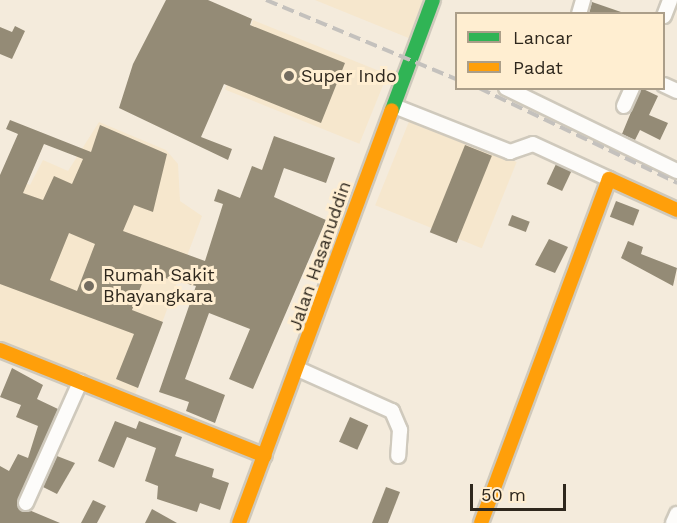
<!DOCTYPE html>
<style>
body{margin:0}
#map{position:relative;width:677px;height:523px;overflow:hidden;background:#f4ebdc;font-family:"Work Sans",sans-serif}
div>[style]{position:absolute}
.built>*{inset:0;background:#f6e7cd;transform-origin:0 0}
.building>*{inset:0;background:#948b76;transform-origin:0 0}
.roads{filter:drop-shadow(2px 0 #cfc9bc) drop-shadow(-2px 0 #cfc9bc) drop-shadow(0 2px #cfc9bc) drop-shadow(0 -2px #cfc9bc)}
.street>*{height:14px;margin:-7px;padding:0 7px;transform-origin:7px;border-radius:7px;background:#fdfcfa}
.fast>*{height:14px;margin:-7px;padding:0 7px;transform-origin:7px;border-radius:7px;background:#30b455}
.slow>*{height:14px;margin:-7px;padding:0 7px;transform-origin:7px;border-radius:7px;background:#ff9f0a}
.rail>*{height:4px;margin-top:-2px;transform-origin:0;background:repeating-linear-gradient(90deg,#c4c1bd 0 12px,transparent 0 18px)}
.dots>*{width:16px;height:16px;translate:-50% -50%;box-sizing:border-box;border:3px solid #ffeed1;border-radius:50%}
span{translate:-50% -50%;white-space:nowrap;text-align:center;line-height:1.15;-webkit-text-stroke:6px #ffeed1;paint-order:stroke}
.poi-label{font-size:18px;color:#2e271d}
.left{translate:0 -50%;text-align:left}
.street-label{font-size:18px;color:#2e271d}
.legend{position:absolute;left:455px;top:12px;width:210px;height:78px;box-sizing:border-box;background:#ffeed1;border:2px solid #ab9e89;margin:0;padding:8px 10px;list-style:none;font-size:18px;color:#2e271d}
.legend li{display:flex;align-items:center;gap:12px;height:30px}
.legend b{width:30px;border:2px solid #ab9e89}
.scale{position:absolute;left:470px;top:484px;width:96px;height:27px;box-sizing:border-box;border:3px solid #2e271d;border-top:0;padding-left:8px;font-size:18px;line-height:21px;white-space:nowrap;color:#2e271d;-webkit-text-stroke:4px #ffeed1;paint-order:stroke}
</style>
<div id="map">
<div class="built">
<div style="clip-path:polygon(315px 0,425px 0,411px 39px)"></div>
<div style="left:253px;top:20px;width:145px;height:75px;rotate:22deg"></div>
<div style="left:410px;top:119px;width:115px;height:93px;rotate:22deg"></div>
<div style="clip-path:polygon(99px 122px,166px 150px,178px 164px,180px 201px,202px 216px,135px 395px,0 346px,0 174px,30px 185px,43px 160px,68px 171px)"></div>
</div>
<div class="building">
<div style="clip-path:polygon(166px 0,208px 0,252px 19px,250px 25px,345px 63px,321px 123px,224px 84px,201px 137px,232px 149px,228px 160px,119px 108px,133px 64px)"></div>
<div style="clip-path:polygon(592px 2px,621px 12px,621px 14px,589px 14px)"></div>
<div style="clip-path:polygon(15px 26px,25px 31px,12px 59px,0 54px,0 27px,12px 32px)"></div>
<div style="clip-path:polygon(641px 88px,658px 96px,649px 115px,668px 123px,660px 140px,640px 130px,635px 140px,622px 134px)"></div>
<div style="clip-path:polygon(evenodd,10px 120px,91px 152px,100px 125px,167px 154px,153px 212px,134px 205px,123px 231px,205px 261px,223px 204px,214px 201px,218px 189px,240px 198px,252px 166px,262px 170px,274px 136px,335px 158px,326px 183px,284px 168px,274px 197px,326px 220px,253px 389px,229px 379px,250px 329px,209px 313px,185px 379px,225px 395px,215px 423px,186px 411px,189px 402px,159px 392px,196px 286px,146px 273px,132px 310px,163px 322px,138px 388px,116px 379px,134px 334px,0 284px,0 175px,18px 134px,6px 129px,10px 120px,44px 144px,83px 159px,72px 184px,54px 176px,43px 200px,23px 193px,44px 144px,10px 120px,69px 233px,95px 244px,77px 291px,50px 280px,69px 233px)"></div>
<div style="left:465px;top:145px;width:29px;height:94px;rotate:22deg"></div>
<div style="left:556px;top:164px;width:17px;height:22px;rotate:25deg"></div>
<div style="left:616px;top:201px;width:25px;height:17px;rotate:21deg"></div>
<div style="left:512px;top:215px;width:19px;height:11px;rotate:21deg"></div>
<div style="clip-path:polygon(549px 239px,568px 247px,555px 273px,535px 265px)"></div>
<div style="clip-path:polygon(628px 241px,643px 247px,641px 254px,677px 268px,673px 286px,621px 258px)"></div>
<div style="clip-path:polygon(12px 368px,43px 385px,37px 399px,58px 409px,17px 505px,60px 523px,0 523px,0 466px,9px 471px,18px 454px,28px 458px,38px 426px,16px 417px,21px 405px,0 397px)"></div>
<div style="left:350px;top:417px;width:20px;height:27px;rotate:24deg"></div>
<div style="clip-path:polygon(115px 421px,136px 429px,139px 421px,182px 437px,175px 456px,214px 469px,212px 477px,229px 483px,220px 510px,200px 503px,197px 512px,157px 499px,158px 486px,145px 481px,156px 448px,127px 437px,114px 468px,98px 461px)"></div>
<div style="clip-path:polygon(57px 456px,75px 463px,57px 494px,43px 487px)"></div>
<div style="clip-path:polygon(386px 487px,400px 492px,388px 523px,372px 523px)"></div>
<div style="clip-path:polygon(93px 500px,106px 506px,97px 523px,81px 523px)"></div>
<div style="clip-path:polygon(152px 509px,177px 523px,145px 523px)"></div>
</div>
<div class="roads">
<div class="street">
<div style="left:579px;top:14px;width:15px;rotate:-74deg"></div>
<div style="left:664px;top:16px;width:17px;rotate:-69deg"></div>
<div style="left:664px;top:85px;width:14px;rotate:25deg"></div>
<div style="left:506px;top:88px;width:190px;rotate:25.9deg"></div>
<div style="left:394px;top:106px;width:125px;rotate:21.6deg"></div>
<div style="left:510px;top:152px;width:24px;rotate:-19deg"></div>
<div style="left:533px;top:144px;width:84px;rotate:24.7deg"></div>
<div style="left:624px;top:106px;width:20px;rotate:-66deg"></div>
<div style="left:298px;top:369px;width:103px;rotate:24.1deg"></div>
<div style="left:392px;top:411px;width:21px;rotate:67deg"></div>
<div style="left:400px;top:430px;width:26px;rotate:94deg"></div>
<div style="left:26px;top:503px;width:133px;rotate:-65.9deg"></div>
<div style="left:673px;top:523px;width:10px;rotate:-66deg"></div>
</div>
<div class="fast">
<div style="left:392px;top:110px;width:117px;rotate:-69.6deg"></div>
</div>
<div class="slow">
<div style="left:0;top:350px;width:285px;rotate:21.8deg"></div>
<div style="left:239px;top:523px;width:440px;rotate:-69.7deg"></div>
<div style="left:481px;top:523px;width:367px;rotate:-69.6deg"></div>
<div style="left:609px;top:179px;width:75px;rotate:24.5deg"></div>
</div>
</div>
<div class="rail">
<div style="left:266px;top:0;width:206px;rotate:22.6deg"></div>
<div style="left:479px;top:88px;width:220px;rotate:25.6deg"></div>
</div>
<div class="dots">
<div style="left:289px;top:76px;background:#736c60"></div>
<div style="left:89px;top:286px;background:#736c60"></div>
</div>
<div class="poi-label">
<span class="left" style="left:301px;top:76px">Super Indo</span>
<span class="left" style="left:103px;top:286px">Rumah Sakit<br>Bhayangkara</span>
</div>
<div class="street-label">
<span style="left:320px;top:256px;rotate:-71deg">Jalan Hasanuddin</span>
</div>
<ul class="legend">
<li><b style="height:8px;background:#30b455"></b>Lancar</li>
<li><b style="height:8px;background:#ff9f0a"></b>Padat</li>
</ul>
<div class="scale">50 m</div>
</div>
